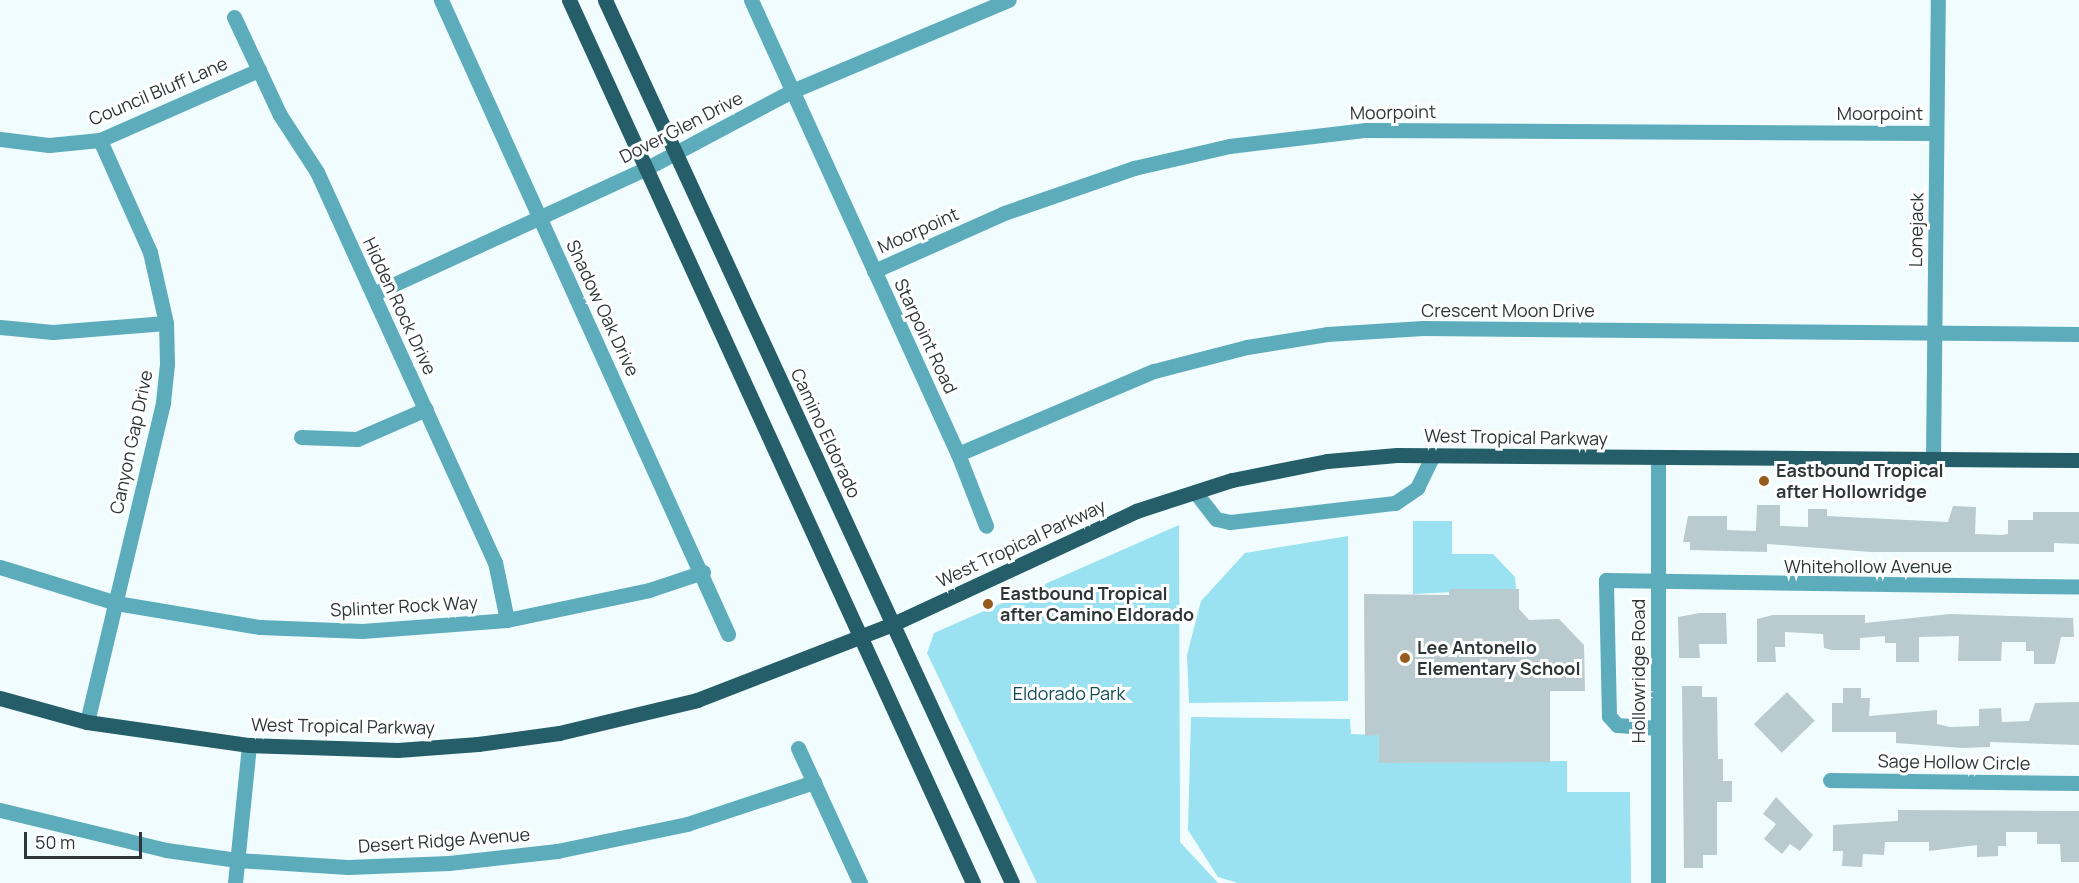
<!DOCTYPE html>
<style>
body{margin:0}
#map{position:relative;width:2079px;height:883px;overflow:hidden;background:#f1fcfe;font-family:Manrope,sans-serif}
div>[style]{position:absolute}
.green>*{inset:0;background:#9ae2f1}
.building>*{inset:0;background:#b9cbce;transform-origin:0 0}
.minor>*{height:15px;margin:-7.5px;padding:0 7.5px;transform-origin:7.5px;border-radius:7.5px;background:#5dacbc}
.major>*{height:15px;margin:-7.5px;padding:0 7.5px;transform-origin:7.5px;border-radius:7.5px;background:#255e69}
.dots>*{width:16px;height:16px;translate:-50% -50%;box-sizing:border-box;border:3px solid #fff;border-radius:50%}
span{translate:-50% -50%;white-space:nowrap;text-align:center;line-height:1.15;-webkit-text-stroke:6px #fff;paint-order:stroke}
.street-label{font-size:18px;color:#2f3638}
.poi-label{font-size:18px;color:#2f3638;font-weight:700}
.left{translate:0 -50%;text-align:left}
.park-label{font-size:18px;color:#114c56}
.scale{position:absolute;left:24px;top:832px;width:118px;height:27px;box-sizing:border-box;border:3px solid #2f3638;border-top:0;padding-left:8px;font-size:18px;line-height:21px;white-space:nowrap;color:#2f3638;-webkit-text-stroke:4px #fff;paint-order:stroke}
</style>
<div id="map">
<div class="green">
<div style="clip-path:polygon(1413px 521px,1452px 521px,1452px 554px,1493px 554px,1515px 577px,1516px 589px,1413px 594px)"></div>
<div style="clip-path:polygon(1179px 525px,1180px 842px,1218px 883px,1037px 883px,927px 653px,934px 633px)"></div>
<div style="clip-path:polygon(1348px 536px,1348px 701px,1189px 703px,1187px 655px,1201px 601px,1245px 553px)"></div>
<div style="clip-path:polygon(1191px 717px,1350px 719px,1351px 734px,1379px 735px,1380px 763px,1567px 761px,1567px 792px,1630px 792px,1631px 883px,1238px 883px,1218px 877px,1188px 830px)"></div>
</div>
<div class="building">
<div style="clip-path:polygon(1757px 505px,1780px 505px,1780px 526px,1808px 527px,1808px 509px,1827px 509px,1827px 516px,1948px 522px,1953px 506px,1976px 507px,1975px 534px,2002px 535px,2008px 534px,2008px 520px,2033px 520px,2033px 512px,2079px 512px,2079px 544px,2054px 543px,2054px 552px,1871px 552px,1767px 544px,1767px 552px,1690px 550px,1690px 542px,1683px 542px,1688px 516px,1727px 516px,1727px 530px,1756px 531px)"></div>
<div style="clip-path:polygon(1449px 589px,1519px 589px,1519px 609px,1529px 620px,1559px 619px,1584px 645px,1585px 691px,1550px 691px,1550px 762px,1379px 763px,1379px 735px,1365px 736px,1364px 594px,1449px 595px)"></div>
<div style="clip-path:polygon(1700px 613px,1726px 613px,1727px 644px,1699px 644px,1700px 658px,1679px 658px,1678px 617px)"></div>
<div style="clip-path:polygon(1950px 614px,2073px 618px,2074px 637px,2061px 637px,2055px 664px,2034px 664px,2034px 651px,2026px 651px,2026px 642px,2002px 642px,2001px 661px,1958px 661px,1959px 636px,1919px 637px,1919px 662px,1896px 662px,1896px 643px,1885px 643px,1885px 636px,1860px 638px,1860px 650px,1832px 650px,1824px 648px,1823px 634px,1785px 632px,1785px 647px,1775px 647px,1776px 662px,1757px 662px,1757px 619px,1773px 615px,1865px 615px,1865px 623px)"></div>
<div style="clip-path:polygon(1682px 686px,1702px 686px,1702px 697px,1717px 697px,1718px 759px,1723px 759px,1723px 781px,1732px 781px,1732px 802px,1717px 802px,1717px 855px,1703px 855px,1703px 868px,1684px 868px)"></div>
<div style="clip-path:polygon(1843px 688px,1861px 688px,1861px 698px,1870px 698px,1869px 716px,1937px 710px,1937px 724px,1950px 727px,1979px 726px,1979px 709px,2001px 708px,2002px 722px,2029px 721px,2035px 703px,2079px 702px,2079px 745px,1990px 742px,1990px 747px,1962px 748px,1896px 743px,1896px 732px,1832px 732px,1832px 703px,1843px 703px)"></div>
<div style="left:1787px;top:692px;width:40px;height:46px;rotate:46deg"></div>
<div style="clip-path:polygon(1776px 797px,1813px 835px,1800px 851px,1790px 844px,1782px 854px,1764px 839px,1776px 824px,1763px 814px)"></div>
<div style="clip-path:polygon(1898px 810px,2079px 811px,2079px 862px,2061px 862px,2060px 844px,2037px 844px,2037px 832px,2006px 832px,2006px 846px,1998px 846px,1998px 856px,1977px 857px,1977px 845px,1929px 851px,1929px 842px,1885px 842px,1884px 855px,1863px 854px,1862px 867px,1842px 866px,1843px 851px,1833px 851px,1833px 825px,1898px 821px)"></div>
</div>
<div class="minor">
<div style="left:441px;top:0;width:696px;rotate:65.64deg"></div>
<div style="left:751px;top:0;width:499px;rotate:65.5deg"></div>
<div style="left:958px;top:454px;width:77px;rotate:68.7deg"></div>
<div style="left:234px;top:17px;width:108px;rotate:64.9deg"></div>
<div style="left:280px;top:115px;width:68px;rotate:57deg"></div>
<div style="left:317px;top:172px;width:429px;rotate:65.5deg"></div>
<div style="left:495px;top:562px;width:59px;rotate:78.3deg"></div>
<div style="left:0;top:139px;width:49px;rotate:7deg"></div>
<div style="left:49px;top:145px;width:51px;rotate:-5.6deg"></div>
<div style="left:100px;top:140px;width:174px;rotate:-23.8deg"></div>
<div style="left:874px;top:271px;width:142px;rotate:-24deg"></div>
<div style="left:1004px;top:213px;width:138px;rotate:-19.1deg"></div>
<div style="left:1134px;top:168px;width:98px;rotate:-13deg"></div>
<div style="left:1229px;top:146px;width:138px;rotate:-6.7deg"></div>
<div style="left:1366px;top:130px;width:570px;rotate:0.3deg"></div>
<div style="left:373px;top:294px;width:302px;rotate:-24.7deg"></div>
<div style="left:647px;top:168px;width:164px;rotate:-28deg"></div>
<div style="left:792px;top:91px;width:235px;rotate:-22.8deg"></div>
<div style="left:0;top:327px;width:53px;rotate:5.4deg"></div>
<div style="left:53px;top:332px;width:113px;rotate:-4.6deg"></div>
<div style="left:301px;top:437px;width:56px;rotate:2deg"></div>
<div style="left:357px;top:439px;width:75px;rotate:-23.5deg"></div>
<div style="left:958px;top:454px;width:213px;rotate:-23deg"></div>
<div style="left:1154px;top:371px;width:96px;rotate:-14.5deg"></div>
<div style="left:1247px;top:347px;width:81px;rotate:-9.2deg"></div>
<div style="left:1327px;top:334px;width:96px;rotate:-3.6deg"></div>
<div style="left:1423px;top:328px;width:656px;rotate:0.52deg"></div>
<div style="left:1658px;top:459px;width:424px;rotate:90deg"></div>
<div style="left:1933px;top:460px;width:460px;rotate:-89.4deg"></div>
<div style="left:1195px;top:492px;width:34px;rotate:52deg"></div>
<div style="left:1216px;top:519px;width:14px;rotate:12deg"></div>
<div style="left:1230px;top:522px;width:166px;rotate:-6.6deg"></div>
<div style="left:1395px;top:503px;width:27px;rotate:-34deg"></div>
<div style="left:1417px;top:488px;width:37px;rotate:-64deg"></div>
<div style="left:0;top:567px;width:121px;rotate:17.2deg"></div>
<div style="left:116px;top:603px;width:146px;rotate:9.5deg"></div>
<div style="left:260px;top:627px;width:102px;rotate:2.2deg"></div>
<div style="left:362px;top:631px;width:145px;rotate:-4.3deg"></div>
<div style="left:507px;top:620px;width:145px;rotate:-11.9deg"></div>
<div style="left:649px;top:590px;width:57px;rotate:-18.4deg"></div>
<div style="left:87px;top:722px;width:329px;rotate:-76.6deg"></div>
<div style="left:163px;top:402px;width:39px;rotate:-84deg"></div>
<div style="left:167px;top:363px;width:40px;rotate:-91.4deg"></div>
<div style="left:166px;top:323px;width:73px;rotate:-102.7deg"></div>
<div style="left:150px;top:252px;width:123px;rotate:-114.1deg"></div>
<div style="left:1658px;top:728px;width:41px;rotate:-175.8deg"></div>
<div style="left:1617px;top:725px;width:12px;rotate:-132deg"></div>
<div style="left:1609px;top:716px;width:136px;rotate:-91.3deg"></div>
<div style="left:1606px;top:580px;width:473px;rotate:0.8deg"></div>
<div style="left:798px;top:748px;width:149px;rotate:65.3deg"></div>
<div style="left:1830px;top:780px;width:249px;rotate:0.7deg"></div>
<div style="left:0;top:810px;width:171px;rotate:13.5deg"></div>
<div style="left:166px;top:850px;width:72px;rotate:8deg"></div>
<div style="left:237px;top:860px;width:111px;rotate:3.6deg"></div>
<div style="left:348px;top:867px;width:101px;rotate:-2.3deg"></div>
<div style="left:449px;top:863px;width:109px;rotate:-6.3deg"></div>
<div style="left:557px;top:851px;width:133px;rotate:-11.7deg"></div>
<div style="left:687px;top:824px;width:134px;rotate:-18.3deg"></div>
<div style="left:235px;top:883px;width:139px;rotate:-84.2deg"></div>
</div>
<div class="major">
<div style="left:569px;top:0;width:971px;rotate:65.41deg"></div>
<div style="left:605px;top:0;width:972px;rotate:65.25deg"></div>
<div style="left:0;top:698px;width:90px;rotate:15.4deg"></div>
<div style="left:87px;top:722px;width:164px;rotate:8.1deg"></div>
<div style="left:249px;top:745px;width:149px;rotate:1.9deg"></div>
<div style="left:398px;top:750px;width:80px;rotate:-4.3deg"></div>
<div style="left:478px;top:744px;width:82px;rotate:-7.7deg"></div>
<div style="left:559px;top:733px;width:142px;rotate:-13.4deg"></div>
<div style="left:697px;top:700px;width:210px;rotate:-21.2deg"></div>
<div style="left:893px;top:624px;width:268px;rotate:-24.9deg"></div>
<div style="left:1136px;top:511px;width:101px;rotate:-17.9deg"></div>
<div style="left:1232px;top:480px;width:97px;rotate:-11.3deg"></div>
<div style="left:1327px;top:461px;width:70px;rotate:-4.9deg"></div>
<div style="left:1397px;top:455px;width:682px;rotate:0.42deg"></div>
</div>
<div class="dots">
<div style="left:1764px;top:481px;background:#975b1c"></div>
<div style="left:988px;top:604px;background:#975b1c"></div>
<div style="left:1405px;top:658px;background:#975b1c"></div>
</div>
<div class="street-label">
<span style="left:158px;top:91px;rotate:-23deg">Council Bluff Lane</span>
<span style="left:1393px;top:112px;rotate:-1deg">Moorpoint</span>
<span style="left:1880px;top:113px">Moorpoint</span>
<span style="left:681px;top:127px;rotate:-27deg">Dover Glen Drive</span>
<span style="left:918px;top:230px;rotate:-24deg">Moorpoint</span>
<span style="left:1916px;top:230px;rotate:-89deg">Lonejack</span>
<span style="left:400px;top:306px;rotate:65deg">Hidden Rock Drive</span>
<span style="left:603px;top:308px;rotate:65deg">Shadow Oak Drive</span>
<span style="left:1508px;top:310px">Crescent Moon Drive</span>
<span style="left:926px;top:336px;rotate:65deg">Starpoint Road</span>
<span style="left:826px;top:433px;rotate:65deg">Camino Eldorado</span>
<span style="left:1516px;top:437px;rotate:1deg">West Tropical Parkway</span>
<span style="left:131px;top:442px;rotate:-78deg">Canyon Gap Drive</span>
<span style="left:1021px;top:543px;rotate:-25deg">West Tropical Parkway</span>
<span style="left:1868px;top:566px">Whitehollow Avenue</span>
<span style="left:404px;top:606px;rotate:-3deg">Splinter Rock Way</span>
<span style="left:1638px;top:671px;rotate:-90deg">Hollowridge Road</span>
<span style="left:343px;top:726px;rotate:1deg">West Tropical Parkway</span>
<span style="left:1954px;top:762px;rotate:1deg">Sage Hollow Circle</span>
<span style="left:444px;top:840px;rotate:-4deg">Desert Ridge Avenue</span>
</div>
<div class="poi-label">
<span class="left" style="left:1776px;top:481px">Eastbound Tropical<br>after Hollowridge</span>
<span class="left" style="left:1000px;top:604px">Eastbound Tropical<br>after Camino Eldorado</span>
<span class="left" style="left:1417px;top:658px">Lee Antonello<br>Elementary School</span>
</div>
<div class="park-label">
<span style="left:1069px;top:693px">Eldorado Park</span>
</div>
<div class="scale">50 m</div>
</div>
